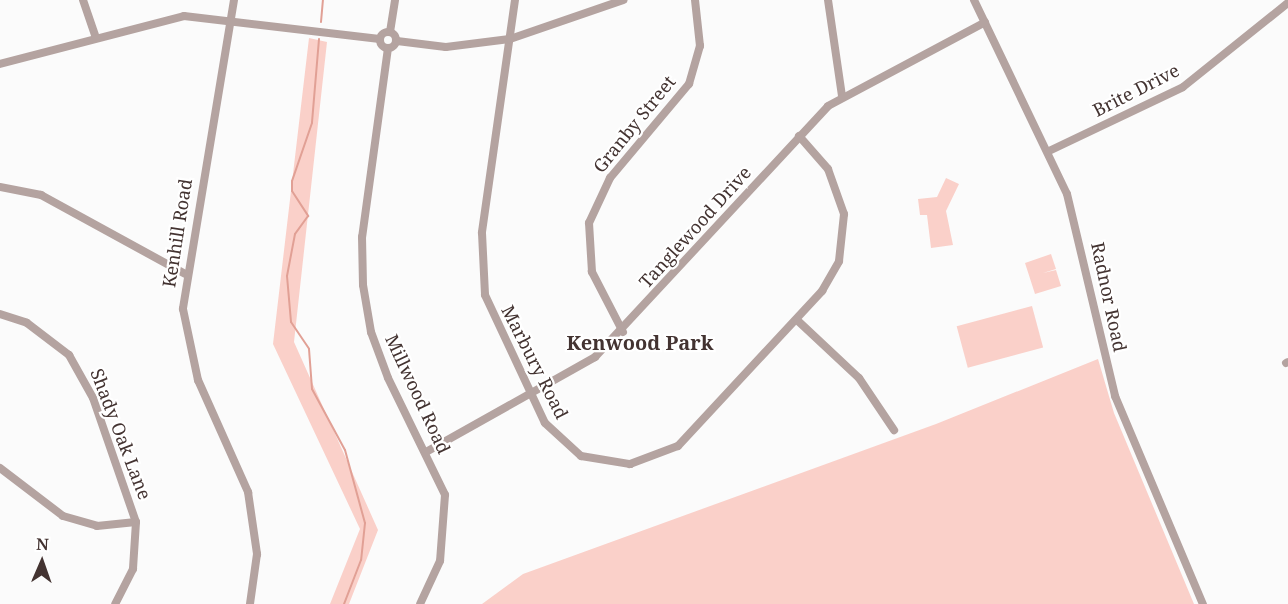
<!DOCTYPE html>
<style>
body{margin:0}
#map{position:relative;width:1288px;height:604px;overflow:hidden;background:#fbfbfb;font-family:"Noto Serif",serif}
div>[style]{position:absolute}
.green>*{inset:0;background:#fad0c9;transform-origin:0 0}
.stream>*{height:2px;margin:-1px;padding:0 1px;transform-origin:1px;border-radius:1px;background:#e1a095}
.minor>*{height:8px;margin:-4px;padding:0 4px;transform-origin:4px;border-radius:4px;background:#b4a3a0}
.minor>.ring{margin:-4px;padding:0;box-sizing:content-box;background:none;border:8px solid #b4a3a0;border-radius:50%}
span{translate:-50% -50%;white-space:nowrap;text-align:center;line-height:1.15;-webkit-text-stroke:4.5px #fff;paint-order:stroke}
.street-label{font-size:18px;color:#433331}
.neighbourhood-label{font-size:20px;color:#433331;font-weight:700}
.north{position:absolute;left:12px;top:532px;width:60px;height:60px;-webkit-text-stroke:4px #fff;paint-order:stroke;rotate:2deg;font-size:16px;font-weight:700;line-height:24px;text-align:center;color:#433331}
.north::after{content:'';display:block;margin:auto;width:21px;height:27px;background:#433331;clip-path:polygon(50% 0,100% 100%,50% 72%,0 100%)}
</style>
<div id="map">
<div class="green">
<div style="clip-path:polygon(309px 38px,327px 42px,294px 342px,378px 530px,349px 604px,330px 604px,360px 529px,273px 344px)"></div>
<div style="clip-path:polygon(946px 178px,959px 184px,946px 211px,953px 245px,931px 248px,927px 215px,920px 215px,918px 199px,937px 197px)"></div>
<div style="clip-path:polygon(1051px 254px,1056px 269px,1043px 273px,1056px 270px,1061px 286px,1035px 294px,1025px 263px)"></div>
<div style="left:1032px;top:306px;width:43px;height:78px;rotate:75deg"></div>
<div style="clip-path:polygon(1098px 359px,1114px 413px,1194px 604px,482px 604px,523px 574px,936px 424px)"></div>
</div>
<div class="stream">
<div style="left:321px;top:22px;width:22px;rotate:-85deg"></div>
<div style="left:319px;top:39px;width:84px;rotate:94.8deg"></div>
<div style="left:312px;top:123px;width:61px;rotate:109deg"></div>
<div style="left:292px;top:181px;width:10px;rotate:90deg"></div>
<div style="left:292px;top:191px;width:30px;rotate:57deg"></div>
<div style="left:308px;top:216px;width:22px;rotate:126deg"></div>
<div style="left:295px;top:234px;width:43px;rotate:100.8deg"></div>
<div style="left:287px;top:276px;width:46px;rotate:85deg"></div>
<div style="left:291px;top:322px;width:32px;rotate:56deg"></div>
<div style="left:309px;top:349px;width:40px;rotate:85.7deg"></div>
<div style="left:312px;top:389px;width:69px;rotate:61.6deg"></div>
<div style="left:345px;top:450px;width:76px;rotate:74.7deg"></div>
<div style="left:365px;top:523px;width:37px;rotate:96deg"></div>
<div style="left:361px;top:560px;width:47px;rotate:111.1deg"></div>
</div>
<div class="minor">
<div style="left:83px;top:0;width:40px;rotate:71.1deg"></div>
<div style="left:234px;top:0;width:313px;rotate:99.4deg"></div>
<div style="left:183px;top:309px;width:73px;rotate:78.1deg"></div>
<div style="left:198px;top:380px;width:123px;rotate:65.9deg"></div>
<div style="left:248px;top:492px;width:63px;rotate:81.7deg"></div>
<div style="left:257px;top:554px;width:50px;rotate:98deg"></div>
<div style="left:515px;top:0;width:235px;rotate:98.1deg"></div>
<div style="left:482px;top:233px;width:62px;rotate:87.2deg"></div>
<div style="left:485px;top:295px;width:141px;rotate:64.9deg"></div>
<div style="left:545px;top:423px;width:49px;rotate:42.5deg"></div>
<div style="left:581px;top:456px;width:50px;rotate:9.3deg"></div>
<div style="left:630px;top:464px;width:51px;rotate:-20.6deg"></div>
<div style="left:678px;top:446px;width:212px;rotate:-47.1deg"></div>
<div style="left:822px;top:291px;width:34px;rotate:-60deg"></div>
<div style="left:839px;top:261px;width:47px;rotate:-83.9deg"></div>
<div style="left:844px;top:214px;width:48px;rotate:-109.6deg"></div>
<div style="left:828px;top:169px;width:44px;rotate:-131.3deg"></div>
<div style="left:828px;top:0;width:97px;rotate:81.7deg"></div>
<div style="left:974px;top:0;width:215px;rotate:64.4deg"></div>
<div style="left:1067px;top:194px;width:208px;rotate:76.6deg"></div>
<div style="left:1115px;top:396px;width:226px;rotate:67.1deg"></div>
<div class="ring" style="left:380px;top:32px;width:8px;height:8px"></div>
<div style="left:390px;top:32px;width:32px;rotate:-81deg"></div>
<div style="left:397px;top:41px;width:49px;rotate:7deg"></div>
<div style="left:446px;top:47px;width:64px;rotate:-7.1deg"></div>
<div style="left:510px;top:39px;width:120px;rotate:-19deg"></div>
<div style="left:388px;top:48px;width:191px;rotate:97.8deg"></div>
<div style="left:362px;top:237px;width:48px;rotate:88.8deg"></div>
<div style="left:363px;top:285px;width:48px;rotate:80.3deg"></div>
<div style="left:371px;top:332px;width:49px;rotate:69.7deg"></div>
<div style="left:388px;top:378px;width:130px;rotate:64deg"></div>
<div style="left:445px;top:495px;width:66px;rotate:94.3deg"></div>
<div style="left:440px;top:561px;width:47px;rotate:114.9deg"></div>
<div style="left:0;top:64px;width:190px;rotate:-14.6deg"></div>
<div style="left:184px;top:16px;width:197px;rotate:6.7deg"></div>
<div style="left:1049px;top:151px;width:148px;rotate:-25.5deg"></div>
<div style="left:1183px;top:87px;width:134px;rotate:-38.7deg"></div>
<div style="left:0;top:187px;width:42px;rotate:11deg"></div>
<div style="left:41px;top:195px;width:164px;rotate:28.7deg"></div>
<div style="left:0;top:314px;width:28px;rotate:18deg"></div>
<div style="left:27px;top:323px;width:53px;rotate:37.3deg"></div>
<div style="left:69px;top:355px;width:49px;rotate:60.8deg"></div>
<div style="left:93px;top:398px;width:131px;rotate:70.9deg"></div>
<div style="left:136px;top:522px;width:47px;rotate:93.7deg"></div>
<div style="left:133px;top:569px;width:39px;rotate:117deg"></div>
<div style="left:797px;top:320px;width:85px;rotate:43.1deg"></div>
<div style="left:859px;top:378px;width:63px;rotate:56.1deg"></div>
<div style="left:623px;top:332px;width:68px;rotate:-117.3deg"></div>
<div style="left:592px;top:272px;width:49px;rotate:-93.5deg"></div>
<div style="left:589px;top:223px;width:50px;rotate:-65deg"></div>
<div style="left:610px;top:178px;width:123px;rotate:-50deg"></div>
<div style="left:689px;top:84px;width:40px;rotate:-74deg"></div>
<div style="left:700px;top:46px;width:46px;rotate:-96.2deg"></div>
<div style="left:1286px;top:363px;width:2px;rotate:-27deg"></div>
<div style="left:426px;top:452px;width:194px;rotate:-29.3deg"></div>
<div style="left:595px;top:357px;width:342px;rotate:-47.1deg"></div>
<div style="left:828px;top:106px;width:178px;rotate:-28.1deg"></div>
<div style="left:0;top:468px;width:79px;rotate:37.3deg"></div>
<div style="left:63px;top:516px;width:35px;rotate:16deg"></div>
<div style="left:97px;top:526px;width:39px;rotate:-6deg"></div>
</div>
<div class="street-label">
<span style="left:1136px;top:90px;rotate:-27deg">Brite Drive</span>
<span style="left:634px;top:124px;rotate:-51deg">Granby Street</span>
<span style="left:695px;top:227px;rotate:-48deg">Tanglewood Drive</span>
<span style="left:177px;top:233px;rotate:-81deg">Kenhill Road</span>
<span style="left:1109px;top:297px;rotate:78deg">Radnor Road</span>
<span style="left:535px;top:362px;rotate:63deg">Marbury Road</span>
<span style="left:418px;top:394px;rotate:65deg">Millwood Road</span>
<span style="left:121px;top:434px;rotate:69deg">Shady Oak Lane</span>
</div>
<div class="neighbourhood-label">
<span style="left:640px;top:342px">Kenwood Park</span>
</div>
<div class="north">N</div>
</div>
